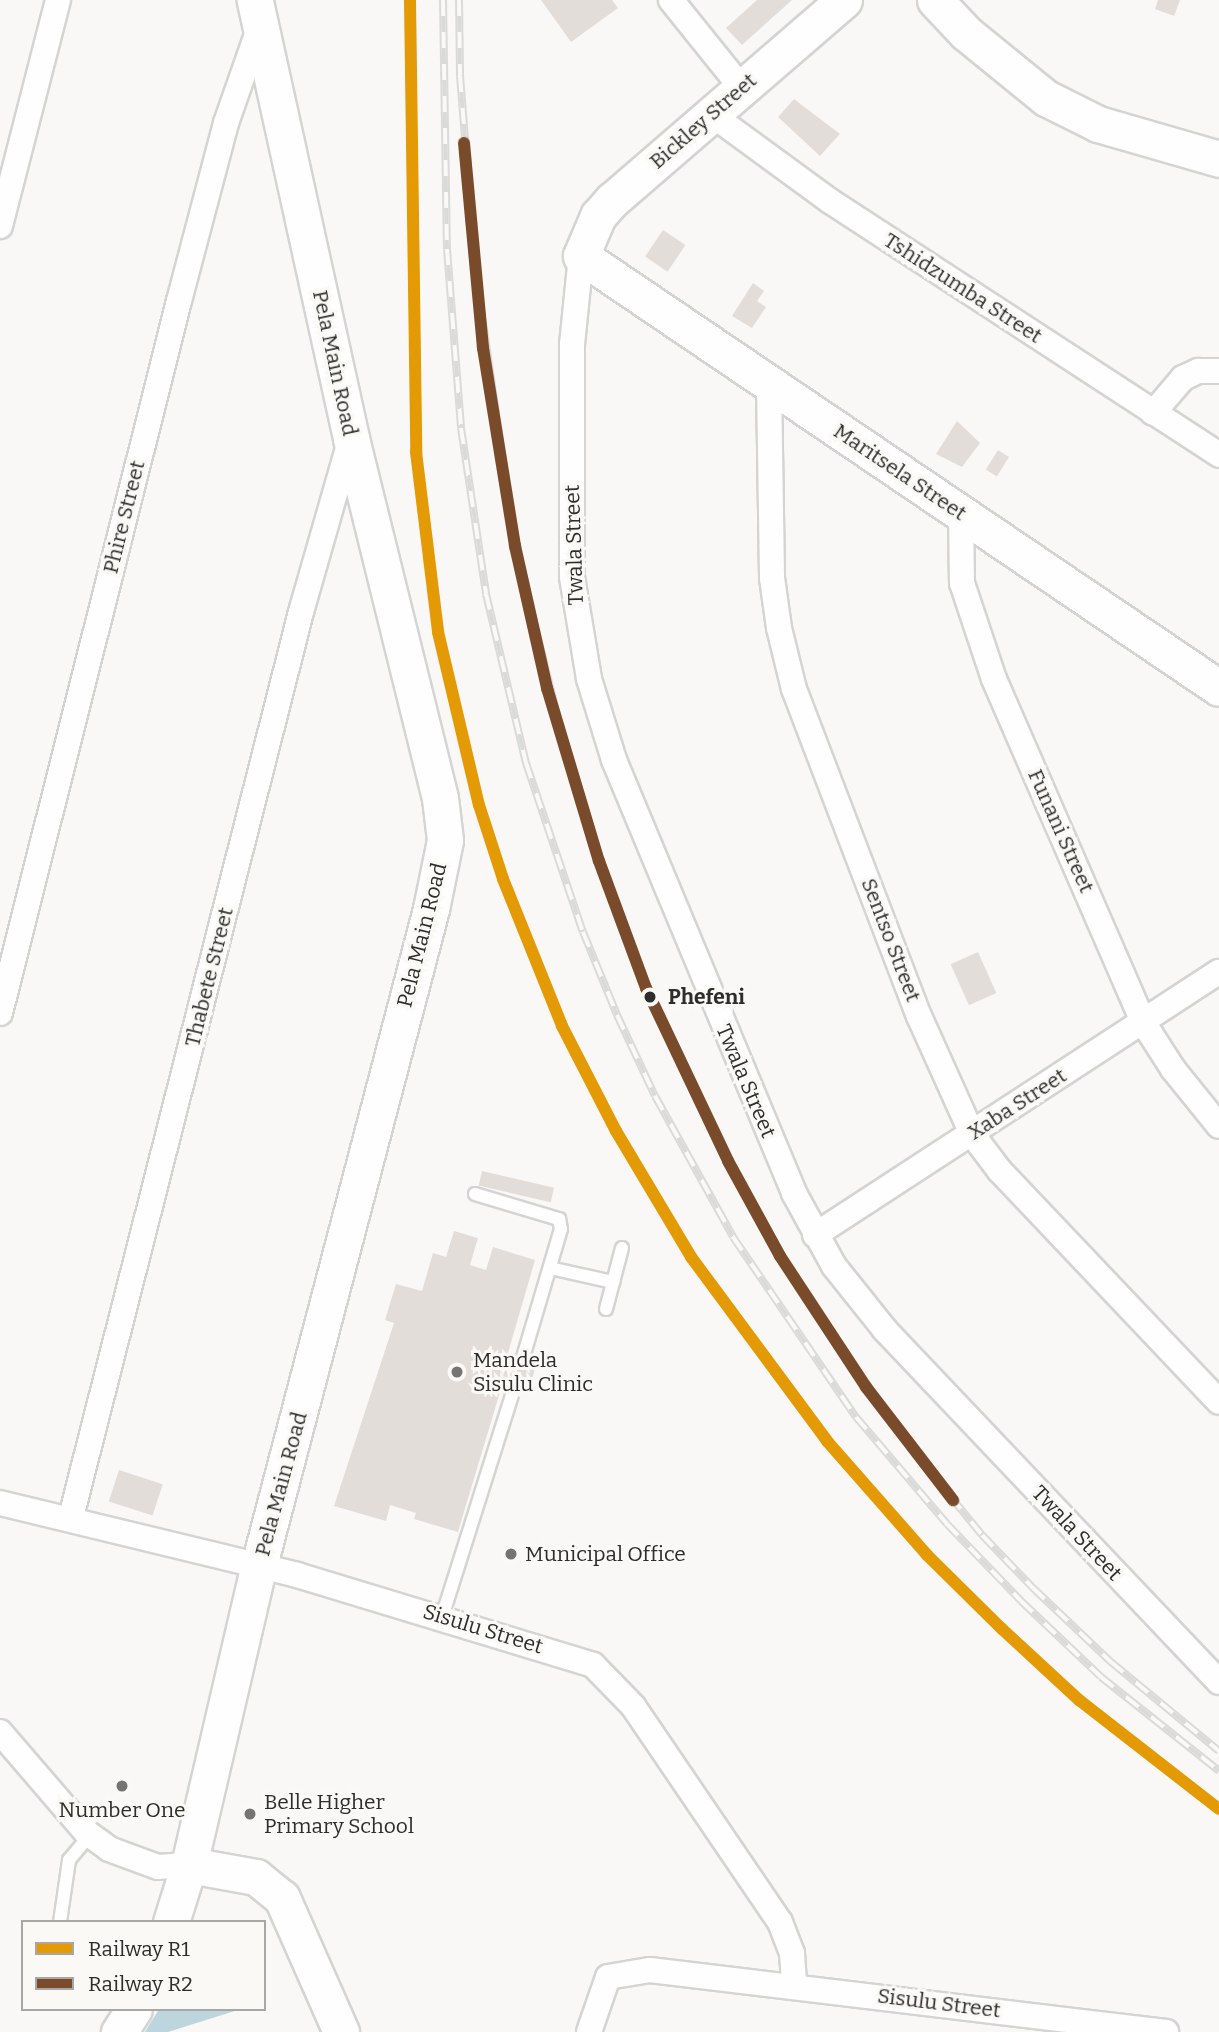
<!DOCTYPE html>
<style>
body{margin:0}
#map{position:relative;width:1219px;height:2032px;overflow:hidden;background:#f9f8f7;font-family:Bitter,serif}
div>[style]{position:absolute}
.water>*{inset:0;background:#bdd5dc}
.building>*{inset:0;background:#e3ddda;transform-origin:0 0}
.roads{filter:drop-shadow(2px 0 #d4d4d3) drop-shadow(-2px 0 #d4d4d3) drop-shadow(0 2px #d4d4d3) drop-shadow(0 -2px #d4d4d3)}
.lane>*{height:12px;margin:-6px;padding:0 6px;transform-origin:6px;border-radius:6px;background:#fefefe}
.street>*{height:24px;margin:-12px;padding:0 12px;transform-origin:12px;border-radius:12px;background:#fefefe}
.secondary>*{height:35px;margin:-17.5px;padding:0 17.5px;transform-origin:17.5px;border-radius:17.5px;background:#fefefe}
.rail>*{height:8px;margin-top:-4px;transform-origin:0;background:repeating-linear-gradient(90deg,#faf9f6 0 16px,#dadad9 0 32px);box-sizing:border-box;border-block:2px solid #dadad9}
.rail-1>*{height:12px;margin:-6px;padding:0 6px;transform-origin:6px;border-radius:6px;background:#e39a04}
.rail-2>*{height:12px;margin:-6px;padding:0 6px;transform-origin:6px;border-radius:6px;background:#7a4b2a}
.dots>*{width:19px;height:19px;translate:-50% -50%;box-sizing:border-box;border:4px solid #faf9f6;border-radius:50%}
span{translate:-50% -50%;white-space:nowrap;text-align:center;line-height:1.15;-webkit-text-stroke:6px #faf9f6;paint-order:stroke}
.street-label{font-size:21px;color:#2e2d2c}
.stop-label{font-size:21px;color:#2e2d2c;font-weight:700}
.left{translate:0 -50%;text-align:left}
.poi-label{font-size:21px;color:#2e2d2c}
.legend{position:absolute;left:21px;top:1920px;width:245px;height:91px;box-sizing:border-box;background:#faf9f6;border:2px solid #a8a7a5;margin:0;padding:9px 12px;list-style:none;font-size:21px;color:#2e2d2c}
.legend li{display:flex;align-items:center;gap:14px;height:35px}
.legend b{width:35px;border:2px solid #a8a7a5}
</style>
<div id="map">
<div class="water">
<div style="clip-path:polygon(159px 2009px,241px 2009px,168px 2032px,145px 2032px)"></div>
</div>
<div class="building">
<div style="clip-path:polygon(541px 0,612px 0,618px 8px,571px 42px)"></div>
<div style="clip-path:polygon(757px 0,792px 0,742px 45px,726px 28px)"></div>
<div style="clip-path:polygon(1158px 0,1180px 0,1174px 16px,1155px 9px)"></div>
<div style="clip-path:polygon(794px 99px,840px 134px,820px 156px,778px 117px)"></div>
<div style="left:663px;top:230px;width:27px;height:32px;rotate:34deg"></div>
<div style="clip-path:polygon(753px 283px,764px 291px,757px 301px,766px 307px,752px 328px,732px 316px)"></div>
<div style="clip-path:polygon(957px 421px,980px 443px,962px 467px,936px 454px)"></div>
<div style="left:998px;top:450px;width:13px;height:23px;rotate:32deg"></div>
<div style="left:978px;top:952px;width:45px;height:30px;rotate:66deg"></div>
<div style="left:482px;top:1171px;width:74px;height:15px;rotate:13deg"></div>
<div style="clip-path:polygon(454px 1231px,478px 1238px,470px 1265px,486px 1270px,493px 1247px,535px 1260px,508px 1353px,537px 1361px,529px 1390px,503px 1382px,458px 1532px,414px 1519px,416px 1513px,390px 1505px,386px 1521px,334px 1506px,394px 1323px,385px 1320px,396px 1284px,422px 1291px,433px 1253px,446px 1257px)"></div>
<div style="left:119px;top:1470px;width:46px;height:33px;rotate:18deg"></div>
</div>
<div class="roads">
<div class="lane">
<div style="left:475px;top:1194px;width:88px;rotate:16.6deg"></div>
<div style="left:559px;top:1219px;width:10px;rotate:79deg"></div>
<div style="left:561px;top:1229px;width:134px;rotate:106.5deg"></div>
<div style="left:550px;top:1268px;width:65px;rotate:12.5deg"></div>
<div style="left:606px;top:1309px;width:63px;rotate:-75.3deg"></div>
<div style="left:442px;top:1617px;width:242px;rotate:-72.5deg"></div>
<div style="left:60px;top:1922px;width:63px;rotate:-81.7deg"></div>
<div style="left:69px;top:1860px;width:33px;rotate:-50deg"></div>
</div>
<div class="street">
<div style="left:671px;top:0;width:112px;rotate:51.2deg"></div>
<div style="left:711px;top:114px;width:147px;rotate:36.2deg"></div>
<div style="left:830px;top:201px;width:465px;rotate:33.1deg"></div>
<div style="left:0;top:226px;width:233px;rotate:-75.6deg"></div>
<div style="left:581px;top:256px;width:88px;rotate:95.8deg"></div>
<div style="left:572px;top:344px;width:233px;rotate:90deg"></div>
<div style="left:572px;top:577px;width:103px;rotate:80.5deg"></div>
<div style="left:589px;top:679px;width:85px;rotate:72.8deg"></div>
<div style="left:614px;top:760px;width:469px;rotate:67.4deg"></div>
<div style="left:794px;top:1193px;width:83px;rotate:61.3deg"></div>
<div style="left:834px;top:1266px;width:82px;rotate:51.4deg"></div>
<div style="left:885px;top:1330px;width:485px;rotate:46.5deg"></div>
<div style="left:769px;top:385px;width:193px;rotate:89.1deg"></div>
<div style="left:772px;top:578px;width:50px;rotate:82deg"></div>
<div style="left:779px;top:628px;width:63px;rotate:76.2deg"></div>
<div style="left:794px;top:689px;width:350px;rotate:69.1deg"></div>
<div style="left:919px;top:1016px;width:129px;rotate:65.8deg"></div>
<div style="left:972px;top:1134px;width:46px;rotate:52.9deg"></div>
<div style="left:1000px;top:1171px;width:318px;rotate:46.5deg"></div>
<div style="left:1153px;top:413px;width:46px;rotate:-49.4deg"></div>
<div style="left:1183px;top:378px;width:17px;rotate:-25deg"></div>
<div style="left:1198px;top:371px;width:21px"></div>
<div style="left:961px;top:513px;width:70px;rotate:89.2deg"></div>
<div style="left:962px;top:583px;width:101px;rotate:71.6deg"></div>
<div style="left:994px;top:679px;width:374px;rotate:66.5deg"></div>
<div style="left:1143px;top:1022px;width:56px;rotate:57.4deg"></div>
<div style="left:1173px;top:1069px;width:73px;rotate:51.1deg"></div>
<div style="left:0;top:1013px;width:734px;rotate:-75.89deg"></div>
<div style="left:179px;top:301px;width:184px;rotate:-75.2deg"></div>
<div style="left:226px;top:123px;width:103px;rotate:-70.7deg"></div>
<div style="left:815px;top:1235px;width:482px;rotate:-33.1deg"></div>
<div style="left:0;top:1503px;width:306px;rotate:13.6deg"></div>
<div style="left:297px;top:1575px;width:309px;rotate:16.9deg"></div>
<div style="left:593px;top:1665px;width:57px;rotate:45.7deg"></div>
<div style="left:633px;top:1706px;width:261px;rotate:55.8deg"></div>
<div style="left:780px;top:1922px;width:33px;rotate:69deg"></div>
<div style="left:792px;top:1953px;width:32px;rotate:86deg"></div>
<div style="left:71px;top:1517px;width:934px;rotate:-75.74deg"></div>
<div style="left:301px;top:612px;width:181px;rotate:-74deg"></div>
<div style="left:0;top:1732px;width:132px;rotate:49.3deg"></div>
<div style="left:86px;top:1832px;width:29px;rotate:36deg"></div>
<div style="left:109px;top:1849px;width:52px;rotate:20.2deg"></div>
<div style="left:158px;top:1867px;width:31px;rotate:-4deg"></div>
<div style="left:589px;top:2032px;width:58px;rotate:-70.9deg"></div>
<div style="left:608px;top:1977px;width:43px;rotate:-9.5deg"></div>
<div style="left:650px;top:1970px;width:520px;rotate:6.85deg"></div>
</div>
<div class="secondary">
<div style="left:844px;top:0;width:306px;rotate:139.2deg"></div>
<div style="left:612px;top:200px;width:21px;rotate:131deg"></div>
<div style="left:598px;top:216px;width:43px;rotate:113deg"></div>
<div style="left:581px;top:256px;width:770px;rotate:34.1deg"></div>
<div style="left:935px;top:0;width:45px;rotate:46.8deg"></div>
<div style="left:966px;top:33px;width:103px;rotate:39.1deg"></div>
<div style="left:1046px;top:98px;width:58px;rotate:26.6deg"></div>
<div style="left:1098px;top:124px;width:126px;rotate:16.1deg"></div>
<div style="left:189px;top:1865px;width:68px;rotate:10.2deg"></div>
<div style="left:256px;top:1877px;width:33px;rotate:39deg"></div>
<div style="left:282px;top:1898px;width:146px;rotate:66.2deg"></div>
<div style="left:171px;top:1922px;width:60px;rotate:-72.5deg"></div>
<div style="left:189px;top:1865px;width:308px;rotate:-76.9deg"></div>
<div style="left:259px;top:1565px;width:678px;rotate:-75.31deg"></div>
<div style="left:431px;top:909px;width:70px;rotate:-78.5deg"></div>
<div style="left:445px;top:840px;width:42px;rotate:-96.8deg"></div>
<div style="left:440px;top:798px;width:371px;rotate:-103.9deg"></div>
<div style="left:351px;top:438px;width:448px;rotate:-102.4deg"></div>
<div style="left:119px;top:2032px;width:27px;rotate:-57deg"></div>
</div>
</div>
<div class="rail">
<div style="left:410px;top:0;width:452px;rotate:89.2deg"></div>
<div style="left:416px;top:452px;width:181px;rotate:83deg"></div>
<div style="left:438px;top:632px;width:178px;rotate:76.7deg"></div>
<div style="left:479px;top:805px;width:78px;rotate:72deg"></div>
<div style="left:503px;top:879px;width:158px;rotate:68.1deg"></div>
<div style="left:562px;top:1026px;width:118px;rotate:62.8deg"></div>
<div style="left:616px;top:1131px;width:147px;rotate:59.2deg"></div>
<div style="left:691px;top:1257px;width:229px;rotate:53.5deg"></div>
<div style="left:827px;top:1441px;width:152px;rotate:48.7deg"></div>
<div style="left:927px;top:1555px;width:105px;rotate:44.6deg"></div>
<div style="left:1002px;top:1629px;width:105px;rotate:42.7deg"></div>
<div style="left:1079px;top:1700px;width:177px;rotate:37.9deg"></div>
<div style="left:443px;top:0;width:249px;rotate:89.1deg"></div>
<div style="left:447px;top:249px;width:180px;rotate:85.5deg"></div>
<div style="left:461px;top:428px;width:168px;rotate:81.4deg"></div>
<div style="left:486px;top:594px;width:174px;rotate:76.7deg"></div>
<div style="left:526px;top:763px;width:178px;rotate:71.4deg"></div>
<div style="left:583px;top:932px;width:90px;rotate:67.7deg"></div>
<div style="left:617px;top:1015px;width:89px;rotate:64.9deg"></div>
<div style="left:655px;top:1096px;width:161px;rotate:61deg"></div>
<div style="left:733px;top:1237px;width:218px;rotate:55.7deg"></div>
<div style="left:856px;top:1417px;width:140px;rotate:49.6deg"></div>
<div style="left:947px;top:1524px;width:107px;rotate:46.1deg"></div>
<div style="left:1021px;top:1601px;width:110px;rotate:43.5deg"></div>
<div style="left:1101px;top:1677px;width:151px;rotate:38.5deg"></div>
<div style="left:459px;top:0;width:76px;rotate:89.2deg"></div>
<div style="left:460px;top:76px;width:199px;rotate:85.4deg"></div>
<div style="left:476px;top:274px;width:275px;rotate:81.8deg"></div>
<div style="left:515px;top:546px;width:256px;rotate:76deg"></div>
<div style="left:577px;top:794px;width:206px;rotate:70.4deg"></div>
<div style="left:646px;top:988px;width:191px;rotate:64.6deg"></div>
<div style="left:728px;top:1161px;width:108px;rotate:61.3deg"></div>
<div style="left:780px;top:1256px;width:231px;rotate:55.8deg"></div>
<div style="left:910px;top:1447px;width:114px;rotate:50.7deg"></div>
<div style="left:982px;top:1535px;width:74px;rotate:46.1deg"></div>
<div style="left:1033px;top:1588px;width:108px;rotate:43.5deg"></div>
<div style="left:1111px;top:1662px;width:140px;rotate:39.5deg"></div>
</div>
<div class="rail-1">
<div style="left:410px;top:0;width:452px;rotate:89.2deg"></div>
<div style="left:416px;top:452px;width:181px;rotate:83deg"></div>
<div style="left:438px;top:632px;width:178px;rotate:76.7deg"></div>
<div style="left:479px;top:805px;width:78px;rotate:72deg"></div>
<div style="left:503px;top:879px;width:158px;rotate:68.1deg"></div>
<div style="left:562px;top:1026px;width:118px;rotate:62.8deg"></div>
<div style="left:616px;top:1131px;width:147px;rotate:59.2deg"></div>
<div style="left:691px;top:1257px;width:229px;rotate:53.5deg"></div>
<div style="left:827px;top:1441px;width:152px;rotate:48.7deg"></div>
<div style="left:927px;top:1555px;width:105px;rotate:44.6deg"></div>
<div style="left:1002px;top:1629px;width:105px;rotate:42.7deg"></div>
<div style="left:1079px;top:1700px;width:177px;rotate:37.9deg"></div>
</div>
<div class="rail-2">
<div style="left:464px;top:143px;width:206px;rotate:84.7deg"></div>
<div style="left:483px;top:348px;width:201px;rotate:80.8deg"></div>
<div style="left:515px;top:546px;width:146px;rotate:77.3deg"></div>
<div style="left:547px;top:688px;width:181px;rotate:73.3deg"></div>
<div style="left:599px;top:861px;width:135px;rotate:69.7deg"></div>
<div style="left:646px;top:988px;width:191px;rotate:64.6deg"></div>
<div style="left:728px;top:1161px;width:108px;rotate:61.3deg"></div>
<div style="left:780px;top:1256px;width:157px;rotate:56.7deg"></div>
<div style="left:866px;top:1387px;width:143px;rotate:52.4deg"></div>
</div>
<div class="dots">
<div style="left:650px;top:997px;background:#2e2d2c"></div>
<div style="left:457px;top:1372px;background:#757473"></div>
<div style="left:511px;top:1554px;background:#757473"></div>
<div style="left:122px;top:1786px;background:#757473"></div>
<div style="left:250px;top:1814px;background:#757473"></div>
</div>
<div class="street-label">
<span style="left:703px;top:121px;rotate:-41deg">Bickley Street</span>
<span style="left:963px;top:288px;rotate:33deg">Tshidzumba Street</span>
<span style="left:335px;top:363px;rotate:78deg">Pela Main Road</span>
<span style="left:900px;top:472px;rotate:34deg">Maritsela Street</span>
<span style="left:124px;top:517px;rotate:-76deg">Phire Street</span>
<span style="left:574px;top:545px;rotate:-92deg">Twala Street</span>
<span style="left:1061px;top:831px;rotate:66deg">Funani Street</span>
<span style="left:422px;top:935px;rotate:-76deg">Pela Main Road</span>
<span style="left:891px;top:940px;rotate:69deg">Sentso Street</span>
<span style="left:209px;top:977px;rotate:-76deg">Thabete Street</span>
<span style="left:746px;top:1081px;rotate:67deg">Twala Street</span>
<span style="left:1017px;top:1104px;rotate:-33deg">Xaba Street</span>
<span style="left:281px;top:1484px;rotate:-75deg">Pela Main Road</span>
<span style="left:1077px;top:1533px;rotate:47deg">Twala Street</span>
<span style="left:483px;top:1629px;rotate:17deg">Sisulu Street</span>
<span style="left:939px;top:2003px;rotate:7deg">Sisulu Street</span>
</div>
<div class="stop-label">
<span class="left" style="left:668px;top:997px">Phefeni</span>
</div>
<div class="poi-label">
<span class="left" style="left:473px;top:1372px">Mandela<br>Sisulu Clinic</span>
<span class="left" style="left:525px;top:1554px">Municipal Office</span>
<span class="left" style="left:264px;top:1814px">Belle Higher<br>Primary School</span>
<span style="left:122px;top:1810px">Number One</span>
</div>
<ul class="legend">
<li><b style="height:9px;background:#e39a04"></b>Railway R1</li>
<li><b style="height:9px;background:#7a4b2a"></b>Railway R2</li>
</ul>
</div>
